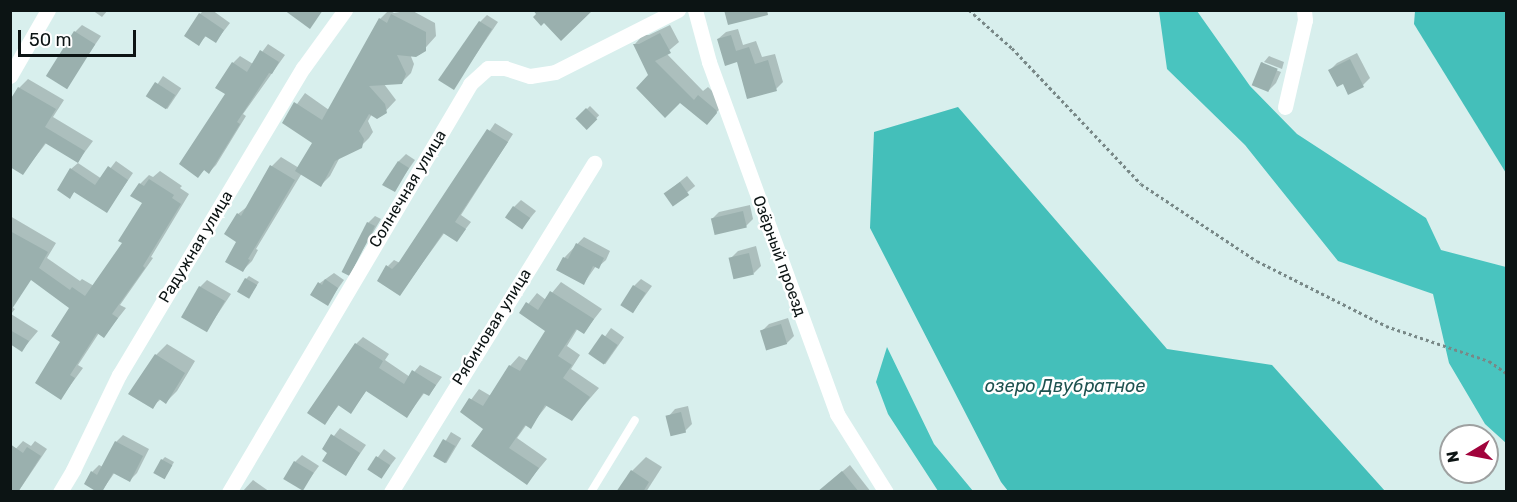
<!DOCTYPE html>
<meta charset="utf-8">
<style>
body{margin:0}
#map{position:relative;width:1517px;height:502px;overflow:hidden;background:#d8efed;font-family:Rubik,sans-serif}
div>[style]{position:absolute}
.forest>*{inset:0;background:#49c4bf}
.water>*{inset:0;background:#44bfba}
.shadow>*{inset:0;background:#0003;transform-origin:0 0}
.building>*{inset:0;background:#9ab0ae;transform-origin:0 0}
.path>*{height:3px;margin-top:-1.5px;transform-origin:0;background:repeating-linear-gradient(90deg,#788887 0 3px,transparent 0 6px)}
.service>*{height:8px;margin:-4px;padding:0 4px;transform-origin:4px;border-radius:4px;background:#fff}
.minor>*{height:15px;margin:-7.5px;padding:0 7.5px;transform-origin:7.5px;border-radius:7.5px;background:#fff}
span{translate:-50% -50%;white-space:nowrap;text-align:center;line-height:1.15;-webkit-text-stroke:5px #fff;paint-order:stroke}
.street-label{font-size:16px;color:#0c1414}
.water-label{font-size:18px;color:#1e5250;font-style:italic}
.frame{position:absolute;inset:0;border:12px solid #0c1414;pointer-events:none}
.north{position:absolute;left:1439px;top:424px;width:60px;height:60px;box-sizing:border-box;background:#fff;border:2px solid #9ea1a1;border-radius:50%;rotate:260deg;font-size:16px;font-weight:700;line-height:24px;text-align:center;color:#0c1414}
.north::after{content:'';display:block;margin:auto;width:21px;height:27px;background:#a1033c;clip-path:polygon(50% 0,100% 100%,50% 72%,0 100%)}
.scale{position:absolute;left:18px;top:30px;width:118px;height:27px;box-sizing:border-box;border:3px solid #0c1414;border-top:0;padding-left:8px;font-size:18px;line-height:21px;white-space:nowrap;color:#0c1414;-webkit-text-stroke:4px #fff;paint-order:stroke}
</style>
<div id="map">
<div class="forest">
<div style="clip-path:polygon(1159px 11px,1197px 11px,1250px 86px,1297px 134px,1426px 218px,1441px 250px,1506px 267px,1506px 443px,1485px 424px,1449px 363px,1433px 294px,1338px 261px,1245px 145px,1167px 69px)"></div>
<div style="clip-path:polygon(887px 347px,934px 444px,973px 491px,938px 491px,888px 414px,876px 382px)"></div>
</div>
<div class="water">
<div style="clip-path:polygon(1415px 11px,1506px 11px,1506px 173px,1414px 24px)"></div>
<div style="clip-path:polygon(958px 107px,1167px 349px,1272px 365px,1385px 491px,1008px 491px,1001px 482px,870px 228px,874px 132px)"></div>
</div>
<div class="shadow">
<div style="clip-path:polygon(92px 10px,108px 10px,102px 17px)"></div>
<div style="clip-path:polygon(204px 10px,212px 10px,230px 23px,216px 41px,207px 35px,199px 44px,200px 14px)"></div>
<div style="clip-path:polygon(389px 10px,394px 13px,411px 10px,435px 23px,436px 36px,419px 55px,410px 54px,414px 64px,411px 73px,401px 83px,384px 84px,396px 100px,380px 117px,372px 114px,368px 121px,373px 132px,369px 138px,359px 148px,340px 157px,330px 176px,321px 185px,302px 173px,256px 249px,258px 250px,252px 261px,243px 270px,238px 214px,248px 206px,272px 166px,281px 157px,299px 168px,314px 143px,284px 122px,305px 93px,329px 110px,380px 19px)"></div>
<div style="clip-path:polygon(487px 15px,498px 22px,453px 88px,480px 22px)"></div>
<div style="clip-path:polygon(82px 25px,101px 36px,66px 87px,75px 32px)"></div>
<div style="clip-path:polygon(670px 25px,679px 42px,666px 53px,703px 91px,708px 87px,725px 103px,707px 123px,650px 75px,635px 44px,643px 35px,649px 35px)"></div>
<div style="clip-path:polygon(738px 29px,743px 45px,756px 41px,762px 57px,775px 54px,783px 82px,776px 89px,738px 60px,718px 39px,726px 32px)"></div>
<div style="clip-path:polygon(268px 44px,285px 55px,243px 114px,246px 116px,216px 165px,209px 172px,205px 169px,198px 176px,227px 94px,233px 63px,240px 56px,253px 64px)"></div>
<div style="clip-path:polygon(1357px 53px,1370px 78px,1363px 85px,1330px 70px,1337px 63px)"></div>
<div style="clip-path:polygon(1269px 56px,1284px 62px,1282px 69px,1264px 62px)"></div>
<div style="clip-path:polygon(1263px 62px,1263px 65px,1281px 72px,1276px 83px,1269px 90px,1262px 63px)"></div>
<div style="left:163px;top:76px;width:22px;height:25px;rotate:34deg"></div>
<div style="clip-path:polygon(28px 79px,64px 100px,53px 117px,93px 141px,78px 161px,47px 142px,23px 173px,19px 88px)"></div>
<div style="left:590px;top:106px;width:13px;height:18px;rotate:45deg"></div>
<div style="clip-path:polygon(495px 123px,513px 134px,461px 215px,471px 222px,457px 240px,445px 232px,400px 294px,388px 266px,394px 260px,400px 263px)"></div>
<div style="clip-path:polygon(406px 154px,415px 160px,394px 190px,399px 161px)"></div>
<div style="clip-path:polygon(116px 161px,133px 173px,107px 211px,75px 191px,70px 197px,71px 169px,78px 163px,102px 179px)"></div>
<div style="clip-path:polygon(160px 171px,182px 186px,180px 188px,189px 194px,151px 257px,153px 258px,120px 305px,126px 308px,104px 336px,99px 333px,78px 365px,83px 368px,61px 398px,63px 342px,71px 307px,10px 252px,10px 216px,56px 243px,47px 258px,80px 281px,82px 279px,94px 286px,124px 243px,144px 203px,140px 184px,149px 175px,153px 177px)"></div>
<div style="left:687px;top:176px;width:13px;height:28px;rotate:51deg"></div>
<div style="clip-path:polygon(521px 200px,536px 211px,522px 228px,514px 207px)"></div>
<div style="clip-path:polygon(750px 205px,753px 219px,746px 226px,712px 219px,719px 212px)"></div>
<div style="clip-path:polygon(375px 216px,381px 219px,353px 266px,346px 273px,368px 223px)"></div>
<div style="clip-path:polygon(584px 237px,610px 251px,606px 260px,598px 267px,596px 266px,584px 283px,558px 270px,565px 257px)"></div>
<div style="clip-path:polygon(756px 246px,761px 266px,754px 273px,731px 258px,738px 251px)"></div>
<div style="clip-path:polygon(334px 273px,344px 280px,327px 304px,312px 295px,320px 283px)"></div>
<div style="clip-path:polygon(249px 276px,259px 282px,249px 297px,246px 279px)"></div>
<div style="clip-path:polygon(641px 279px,652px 286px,633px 312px,634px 286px)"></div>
<div style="clip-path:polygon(207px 280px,231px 294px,207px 330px,200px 287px)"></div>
<div style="clip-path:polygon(561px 282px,602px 309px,584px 332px,578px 328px,567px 346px,580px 355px,571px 369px,599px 388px,572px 419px,548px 404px,530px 427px,527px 424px,517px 438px,547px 459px,527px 483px,485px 429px,462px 412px,479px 389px,491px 396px,510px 366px,519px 356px,528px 361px,548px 330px,521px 313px,537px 293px,546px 300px)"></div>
<div style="clip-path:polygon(10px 306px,15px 309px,11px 314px,38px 331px,22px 350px,10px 343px)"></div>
<div style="clip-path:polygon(788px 318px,794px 336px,787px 343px,762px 331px,769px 324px)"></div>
<div style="left:611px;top:328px;width:16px;height:33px;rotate:35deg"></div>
<div style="clip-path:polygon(363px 337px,389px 354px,385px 360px,410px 377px,420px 365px,442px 377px,429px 395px,425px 392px,407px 416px,367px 390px,351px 412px,339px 405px,325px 423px,356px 344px)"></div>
<div style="clip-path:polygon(167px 344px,195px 361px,177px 391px,166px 402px,161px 399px,152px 407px,156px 355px)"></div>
<div style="clip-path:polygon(688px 406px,692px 424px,685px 431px,668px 417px,675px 409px)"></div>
<div style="clip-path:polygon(340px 428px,366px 445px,346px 474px,324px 449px)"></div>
<div style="left:451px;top:432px;width:12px;height:29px;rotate:31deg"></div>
<div style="clip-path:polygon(123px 435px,149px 449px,137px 473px,130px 480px,115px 472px,101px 492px,92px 472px,99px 465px,103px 467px,116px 442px)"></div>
<div style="clip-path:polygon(23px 441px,31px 446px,35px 441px,47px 449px,18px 492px,10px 455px)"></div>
<div style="left:384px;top:449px;width:15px;height:25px;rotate:37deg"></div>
<div style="clip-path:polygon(302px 455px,319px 466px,302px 489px,295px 462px)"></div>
<div style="clip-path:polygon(165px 457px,174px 462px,167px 474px,162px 460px)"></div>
<div style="clip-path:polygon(646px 457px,662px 467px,646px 492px,618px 492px,632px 471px)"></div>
<div style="clip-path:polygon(850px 465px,871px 492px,825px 492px,830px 482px)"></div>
<div style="clip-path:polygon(253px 480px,270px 492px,242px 492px)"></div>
</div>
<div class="building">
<div style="clip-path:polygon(284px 10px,323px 10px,310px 29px)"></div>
<div style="clip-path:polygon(533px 10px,593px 10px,561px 41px,544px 23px,541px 26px,533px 17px,536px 14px)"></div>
<div style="clip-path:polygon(724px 10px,767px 10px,768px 15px,728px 25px)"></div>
<div style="clip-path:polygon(199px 13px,224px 30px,216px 43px,205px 36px,199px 46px,184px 36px)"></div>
<div style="clip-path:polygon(391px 14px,426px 32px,426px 51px,416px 57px,397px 55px,406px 74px,402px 84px,369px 86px,385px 104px,387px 113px,377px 119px,369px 114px,359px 131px,364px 139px,362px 148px,335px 161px,321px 187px,295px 171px,312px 143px,282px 123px,294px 102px,322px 120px,379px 18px,387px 23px)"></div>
<div style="clip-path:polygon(479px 21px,492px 29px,454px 90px,438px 80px)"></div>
<div style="left:74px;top:31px;width:25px;height:53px;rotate:32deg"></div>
<div style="clip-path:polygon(660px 33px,671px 53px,655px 61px,694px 100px,698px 95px,716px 110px,717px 113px,707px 125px,680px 103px,665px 118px,636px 88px,648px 75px,633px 44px,639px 44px)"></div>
<div style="clip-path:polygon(731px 35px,736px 51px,749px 47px,755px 64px,768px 60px,777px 91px,747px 99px,737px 62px,725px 66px,717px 39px)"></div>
<div style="clip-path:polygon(260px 50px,279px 62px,272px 74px,269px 73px,237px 122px,240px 124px,209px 174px,204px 170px,198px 178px,179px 164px,225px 94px,215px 88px,232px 62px,247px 72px)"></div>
<div style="clip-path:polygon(1350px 59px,1364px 87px,1348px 95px,1343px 84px,1337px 87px,1328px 70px)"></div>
<div style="left:1261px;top:62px;width:18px;height:25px;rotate:22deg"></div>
<div style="left:155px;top:82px;width:24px;height:17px;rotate:33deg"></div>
<div style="clip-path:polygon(18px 87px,56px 109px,45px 127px,85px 151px,78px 163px,45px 143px,23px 175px,10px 167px,10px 100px)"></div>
<div style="left:586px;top:108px;width:16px;height:15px;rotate:45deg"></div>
<div style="clip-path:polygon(487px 129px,508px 142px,455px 222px,466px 229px,457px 242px,443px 233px,400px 296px,377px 281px,386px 265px,392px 269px,399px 262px)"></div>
<div style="clip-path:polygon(398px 161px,409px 168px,395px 192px,382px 185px)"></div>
<div style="clip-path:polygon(270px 165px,295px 180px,248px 259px,250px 260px,243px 272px,225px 262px,236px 242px,224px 234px,237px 213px,241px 216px)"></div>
<div style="clip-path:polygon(108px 166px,128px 180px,107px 213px,74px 192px,70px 199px,57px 190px,70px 168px,95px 185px)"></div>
<div style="clip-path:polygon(149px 179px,174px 195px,172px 198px,181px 204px,143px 266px,145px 268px,112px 314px,118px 318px,104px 338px,97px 333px,70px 375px,75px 378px,61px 400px,35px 383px,60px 342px,51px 336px,69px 308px,31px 280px,10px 312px,10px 231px,48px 252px,39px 268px,70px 290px,72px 287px,85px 296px,122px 243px,118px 241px,142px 203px,130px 196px,139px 183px,144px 186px)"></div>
<div style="left:680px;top:182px;width:16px;height:20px;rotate:55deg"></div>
<div style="left:513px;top:206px;width:21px;height:14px;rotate:35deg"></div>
<div style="left:743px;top:211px;width:17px;height:33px;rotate:77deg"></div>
<div style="left:367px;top:222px;width:9px;height:56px;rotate:27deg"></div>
<div style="clip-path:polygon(576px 243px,604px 258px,599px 269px,593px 266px,584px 285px,556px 270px,563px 257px,568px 259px)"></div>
<div style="left:749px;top:253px;width:22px;height:21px;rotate:77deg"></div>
<div style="left:245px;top:278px;width:14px;height:16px;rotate:30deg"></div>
<div style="clip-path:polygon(325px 279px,338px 288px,328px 306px,310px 295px,318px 282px,322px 285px)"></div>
<div style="left:633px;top:285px;width:15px;height:24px;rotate:32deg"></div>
<div style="left:199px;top:286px;width:30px;height:36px;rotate:30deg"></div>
<div style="clip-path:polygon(550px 291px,594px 319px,584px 334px,576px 329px,558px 356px,572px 365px,563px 378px,590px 397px,572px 421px,545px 405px,531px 429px,525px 425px,509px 448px,539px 468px,527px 485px,471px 446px,483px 429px,460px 412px,469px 398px,483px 406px,509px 365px,520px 371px,545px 331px,519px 313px,526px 302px,538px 310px)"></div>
<div style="left:781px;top:324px;width:21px;height:22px;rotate:73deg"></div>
<div style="clip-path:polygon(10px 330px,29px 341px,22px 352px,10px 344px)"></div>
<div style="left:602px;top:334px;width:19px;height:24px;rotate:35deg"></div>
<div style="clip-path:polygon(355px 343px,383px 361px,379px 368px,404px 384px,412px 370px,436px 385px,429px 396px,423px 393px,407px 418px,366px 391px,351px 414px,338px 405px,325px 425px,307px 413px)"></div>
<div style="clip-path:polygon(155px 354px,185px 373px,166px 404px,159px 399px,153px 409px,128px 394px)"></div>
<div style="left:681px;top:412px;width:21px;height:16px;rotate:76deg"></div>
<div style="clip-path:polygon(331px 434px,360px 453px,346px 476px,322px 461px,327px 453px,322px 449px)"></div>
<div style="left:443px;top:439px;width:14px;height:20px;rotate:30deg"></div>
<div style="clip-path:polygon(115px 441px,143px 456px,130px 482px,113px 473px,102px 492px,97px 492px,84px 484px,91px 471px,97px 475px)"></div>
<div style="clip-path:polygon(10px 444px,23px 453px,27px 447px,41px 456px,18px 492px,10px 492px)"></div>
<div style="left:376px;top:456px;width:17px;height:16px;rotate:33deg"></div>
<div style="left:161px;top:459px;width:13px;height:16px;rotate:29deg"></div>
<div style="left:294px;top:461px;width:23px;height:21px;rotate:31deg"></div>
<div style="clip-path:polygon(631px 470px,649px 482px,643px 492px,616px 492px)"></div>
<div style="clip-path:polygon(842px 471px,859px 492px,817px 492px)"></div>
</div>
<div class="path">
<div style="left:969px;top:10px;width:57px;rotate:41.5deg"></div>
<div style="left:1012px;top:48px;width:187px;rotate:46.5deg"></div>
<div style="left:1141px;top:184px;width:139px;rotate:33.6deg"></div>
<div style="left:1257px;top:261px;width:144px;rotate:26.7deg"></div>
<div style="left:1386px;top:326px;width:109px;rotate:18.8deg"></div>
<div style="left:1489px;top:361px;width:21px;rotate:35deg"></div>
</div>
<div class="service">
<div style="left:591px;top:492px;width:84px;rotate:-58.6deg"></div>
</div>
<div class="minor">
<div style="left:695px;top:10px;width:54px;rotate:74.9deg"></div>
<div style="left:709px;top:62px;width:375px;rotate:70deg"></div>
<div style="left:837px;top:414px;width:92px;rotate:57.9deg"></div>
<div style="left:10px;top:76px;width:76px;rotate:-60.1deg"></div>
<div style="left:1285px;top:107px;width:89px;rotate:-77.1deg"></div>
<div style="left:1305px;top:20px;width:10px;rotate:-96deg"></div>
<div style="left:60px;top:492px;width:26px;rotate:-59deg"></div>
<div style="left:73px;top:470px;width:106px;rotate:-64.2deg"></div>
<div style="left:119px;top:375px;width:358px;rotate:-59.1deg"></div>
<div style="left:303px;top:68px;width:72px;rotate:-54.1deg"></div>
<div style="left:229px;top:492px;width:474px;rotate:-59.4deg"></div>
<div style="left:470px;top:84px;width:24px;rotate:-42deg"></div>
<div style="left:488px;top:68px;width:17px"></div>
<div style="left:505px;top:68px;width:26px;rotate:18deg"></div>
<div style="left:530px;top:76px;width:25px;rotate:-9deg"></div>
<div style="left:555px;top:72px;width:138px;rotate:-26.8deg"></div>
<div style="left:391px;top:492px;width:387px;rotate:-58.3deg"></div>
</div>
<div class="street-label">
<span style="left:408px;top:189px;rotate:-59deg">Солнечная улица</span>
<span style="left:196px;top:247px;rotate:-59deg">Радужная улица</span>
<span style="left:779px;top:256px;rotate:70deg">Озёрный проезд</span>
<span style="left:492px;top:327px;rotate:-58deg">Рябиновая улица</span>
</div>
<div class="water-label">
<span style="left:1065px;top:386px">озеро Двубратное</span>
</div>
<div class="frame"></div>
<div class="north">N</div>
<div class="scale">50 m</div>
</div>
